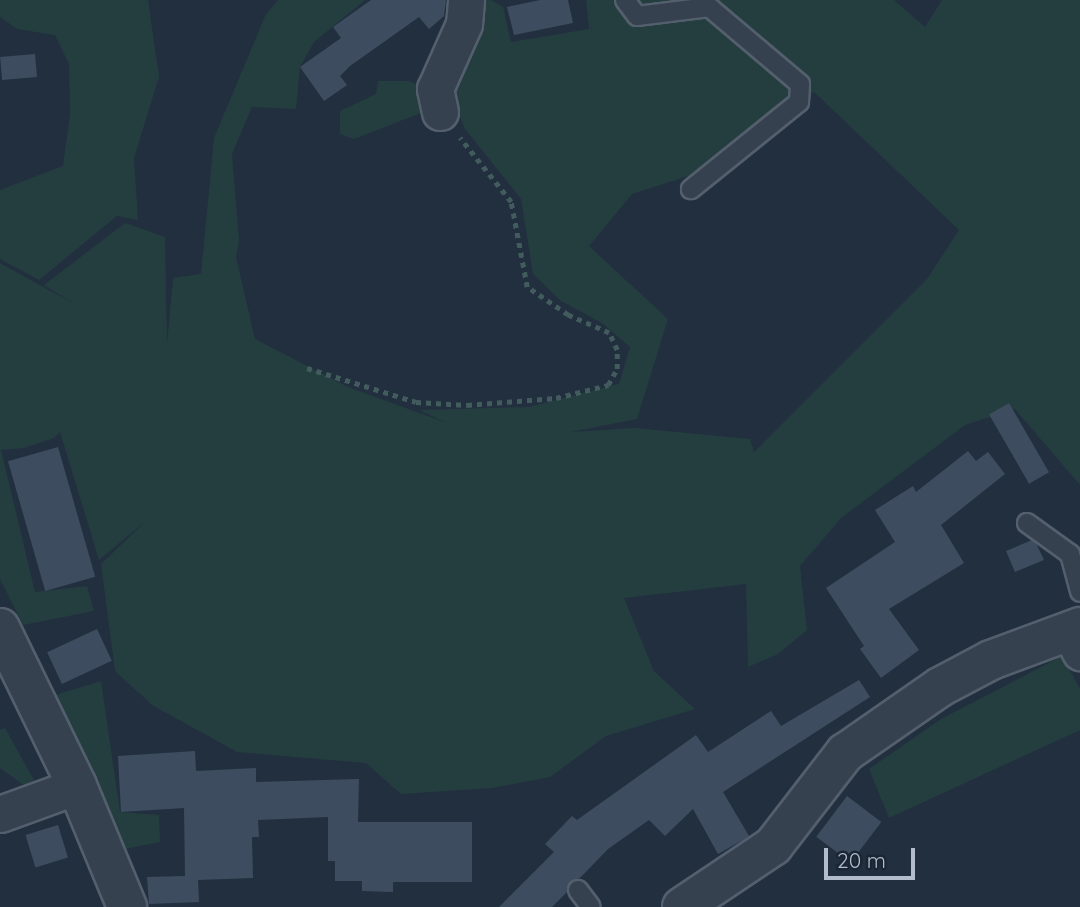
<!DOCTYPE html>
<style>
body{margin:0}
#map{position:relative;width:1080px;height:907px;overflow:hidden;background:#222f3f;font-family:Quicksand,sans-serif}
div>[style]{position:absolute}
.green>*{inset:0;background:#243e40}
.building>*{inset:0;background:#3d4d5f;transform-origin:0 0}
.path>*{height:4.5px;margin-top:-2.25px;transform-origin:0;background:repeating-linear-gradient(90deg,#425b5d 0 5px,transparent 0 10px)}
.roads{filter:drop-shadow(2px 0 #545f6d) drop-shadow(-2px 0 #545f6d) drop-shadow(0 2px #545f6d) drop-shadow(0 -2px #545f6d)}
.service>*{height:18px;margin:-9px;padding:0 9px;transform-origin:9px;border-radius:9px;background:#36414f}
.minor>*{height:35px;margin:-17.5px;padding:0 17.5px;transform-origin:17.5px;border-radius:17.5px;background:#36414f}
.tertiary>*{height:38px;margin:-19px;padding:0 19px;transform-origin:19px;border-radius:19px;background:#36414f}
span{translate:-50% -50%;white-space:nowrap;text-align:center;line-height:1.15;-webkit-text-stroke:6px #1b2634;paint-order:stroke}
.scale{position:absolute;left:824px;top:848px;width:91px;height:32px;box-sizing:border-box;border:4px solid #b2bcca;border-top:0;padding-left:9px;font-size:21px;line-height:24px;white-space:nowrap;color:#b2bcca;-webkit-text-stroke:5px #1b2634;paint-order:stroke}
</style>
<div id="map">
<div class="green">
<div style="clip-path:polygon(0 0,148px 0,159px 77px,134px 158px,138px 220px,117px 216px,39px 280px,0 259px,0 190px,63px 166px,70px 113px,69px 64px,55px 35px,17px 29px,0 17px)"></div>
<div style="clip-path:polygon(evenodd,278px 0,365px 0,314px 42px,300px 67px,296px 109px,252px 107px,232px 154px,239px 241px,236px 257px,255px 339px,348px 387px,447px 423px,419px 410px,529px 407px,619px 384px,630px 347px,602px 323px,561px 301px,533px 274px,521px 199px,465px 129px,449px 91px,482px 0,491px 0,503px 7px,511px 42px,589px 29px,586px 0,894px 0,925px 27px,942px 0,1080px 0,1080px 485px,1015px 409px,965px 425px,841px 518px,800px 566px,807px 630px,778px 654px,748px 667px,746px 584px,624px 598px,654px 671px,695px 709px,606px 736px,550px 777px,492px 788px,401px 794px,366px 763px,237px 752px,152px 705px,115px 671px,101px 564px,146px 521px,99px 560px,60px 432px,54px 438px,24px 448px,1px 450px,35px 592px,87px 586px,94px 611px,23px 625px,0 579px,0 263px,74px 304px,44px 285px,125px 223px,165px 237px,167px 344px,173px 278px,201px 274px,214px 138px,266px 14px,278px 0,814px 92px,959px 230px,927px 279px,754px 452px,750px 439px,635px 428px,571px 432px,637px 419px,668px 319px,589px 246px,632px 194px,688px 176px,814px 92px)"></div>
<div style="clip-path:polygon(378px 81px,409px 81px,430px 91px,426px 111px,354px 139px,340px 134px,340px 111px,376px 94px)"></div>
<div style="clip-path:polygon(1062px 656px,1080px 689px,1080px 730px,889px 818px,869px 769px,941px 719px)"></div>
<div style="clip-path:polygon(101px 681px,120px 812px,159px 815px,160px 842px,125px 849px,46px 698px)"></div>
<div style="clip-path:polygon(5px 728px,35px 782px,29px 789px,0 768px,0 730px)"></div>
</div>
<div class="building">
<div style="clip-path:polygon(371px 0,446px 0,444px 16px,429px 29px,419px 17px,350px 66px,340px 76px,347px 85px,324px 101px,300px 67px,341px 38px,333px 27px)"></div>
<div style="clip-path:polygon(540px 0,568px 0,573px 23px,514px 35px,507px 7px)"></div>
<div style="left:35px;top:54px;width:23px;height:35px;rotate:85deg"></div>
<div style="left:1009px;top:403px;width:80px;height:23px;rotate:60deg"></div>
<div style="left:58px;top:447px;width:135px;height:52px;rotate:74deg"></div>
<div style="clip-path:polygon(968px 451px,976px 461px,988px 452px,1005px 474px,941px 525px,964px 563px,889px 609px,919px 650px,881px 678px,860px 649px,864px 646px,826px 588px,895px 542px,875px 510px,913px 486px,916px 492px)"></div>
<div style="clip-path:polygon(1032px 540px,1037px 545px,1044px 560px,1015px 572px,1006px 551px)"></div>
<div style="left:97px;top:629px;width:35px;height:55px;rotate:65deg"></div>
<div style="clip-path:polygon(859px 680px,870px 697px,723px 792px,749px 836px,741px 841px,718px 854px,693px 809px,665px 836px,649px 820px,608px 849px,579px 879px,571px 881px,567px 892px,552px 907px,499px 907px,554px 852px,545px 844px,572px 816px,577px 820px,696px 735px,708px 752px,771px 711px,781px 726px)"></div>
<div style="clip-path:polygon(195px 751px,196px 771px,256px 768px,256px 782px,359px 779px,358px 822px,472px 822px,472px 882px,393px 882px,393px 892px,362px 891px,362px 881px,335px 881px,335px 861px,328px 861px,328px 817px,258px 820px,259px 837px,252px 837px,253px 878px,198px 880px,199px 902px,149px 904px,147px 877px,185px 876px,184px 808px,121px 812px,118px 756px)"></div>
<div style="left:847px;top:796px;width:43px;height:51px;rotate:37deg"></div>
<div style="left:58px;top:825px;width:34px;height:34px;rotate:73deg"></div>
</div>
<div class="path">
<div style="left:307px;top:368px;width:114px;rotate:17.3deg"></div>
<div style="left:416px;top:402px;width:51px;rotate:3.4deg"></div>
<div style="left:467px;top:405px;width:89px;rotate:-4.5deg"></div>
<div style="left:556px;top:398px;width:54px;rotate:-14deg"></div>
<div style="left:608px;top:385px;width:18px;rotate:-61deg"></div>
<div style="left:617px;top:369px;width:19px;rotate:-90deg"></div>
<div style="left:617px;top:350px;width:19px;rotate:-115deg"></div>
<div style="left:609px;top:333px;width:45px;rotate:-156.3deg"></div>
<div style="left:568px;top:315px;width:50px;rotate:-145.7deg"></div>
<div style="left:527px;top:287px;width:86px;rotate:-100.7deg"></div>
<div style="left:511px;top:202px;width:82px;rotate:-128.6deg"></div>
</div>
<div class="roads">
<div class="service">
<div style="left:625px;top:0;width:20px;rotate:53deg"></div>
<div style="left:637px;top:16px;width:73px;rotate:-7.1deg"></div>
<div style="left:709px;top:7px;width:119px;rotate:40.2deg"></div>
<div style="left:800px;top:84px;width:18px;rotate:93deg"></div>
<div style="left:799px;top:102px;width:139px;rotate:141.1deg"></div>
<div style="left:1027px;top:523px;width:53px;rotate:35.8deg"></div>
<div style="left:1070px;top:554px;width:39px;rotate:75deg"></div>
<div style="left:578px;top:890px;width:21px;rotate:53deg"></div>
</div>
<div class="minor">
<div style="left:440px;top:112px;width:24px;rotate:-102deg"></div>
<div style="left:435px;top:89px;width:71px;rotate:-66deg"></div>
<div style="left:464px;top:24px;width:24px;rotate:-85deg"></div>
<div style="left:1069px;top:630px;width:25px;rotate:63deg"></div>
<div style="left:0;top:814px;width:82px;rotate:-20deg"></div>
</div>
<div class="tertiary">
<div style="left:0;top:628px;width:176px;rotate:64deg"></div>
<div style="left:77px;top:786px;width:131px;rotate:67.5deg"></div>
<div style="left:682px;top:907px;width:110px;rotate:-33.8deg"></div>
<div style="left:773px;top:846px;width:118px;rotate:-52.3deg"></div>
<div style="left:845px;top:753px;width:116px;rotate:-34.8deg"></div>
<div style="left:940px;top:687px;width:58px;rotate:-27.9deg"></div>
<div style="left:991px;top:660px;width:95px;rotate:-20.3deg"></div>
</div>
</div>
<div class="scale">20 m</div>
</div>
